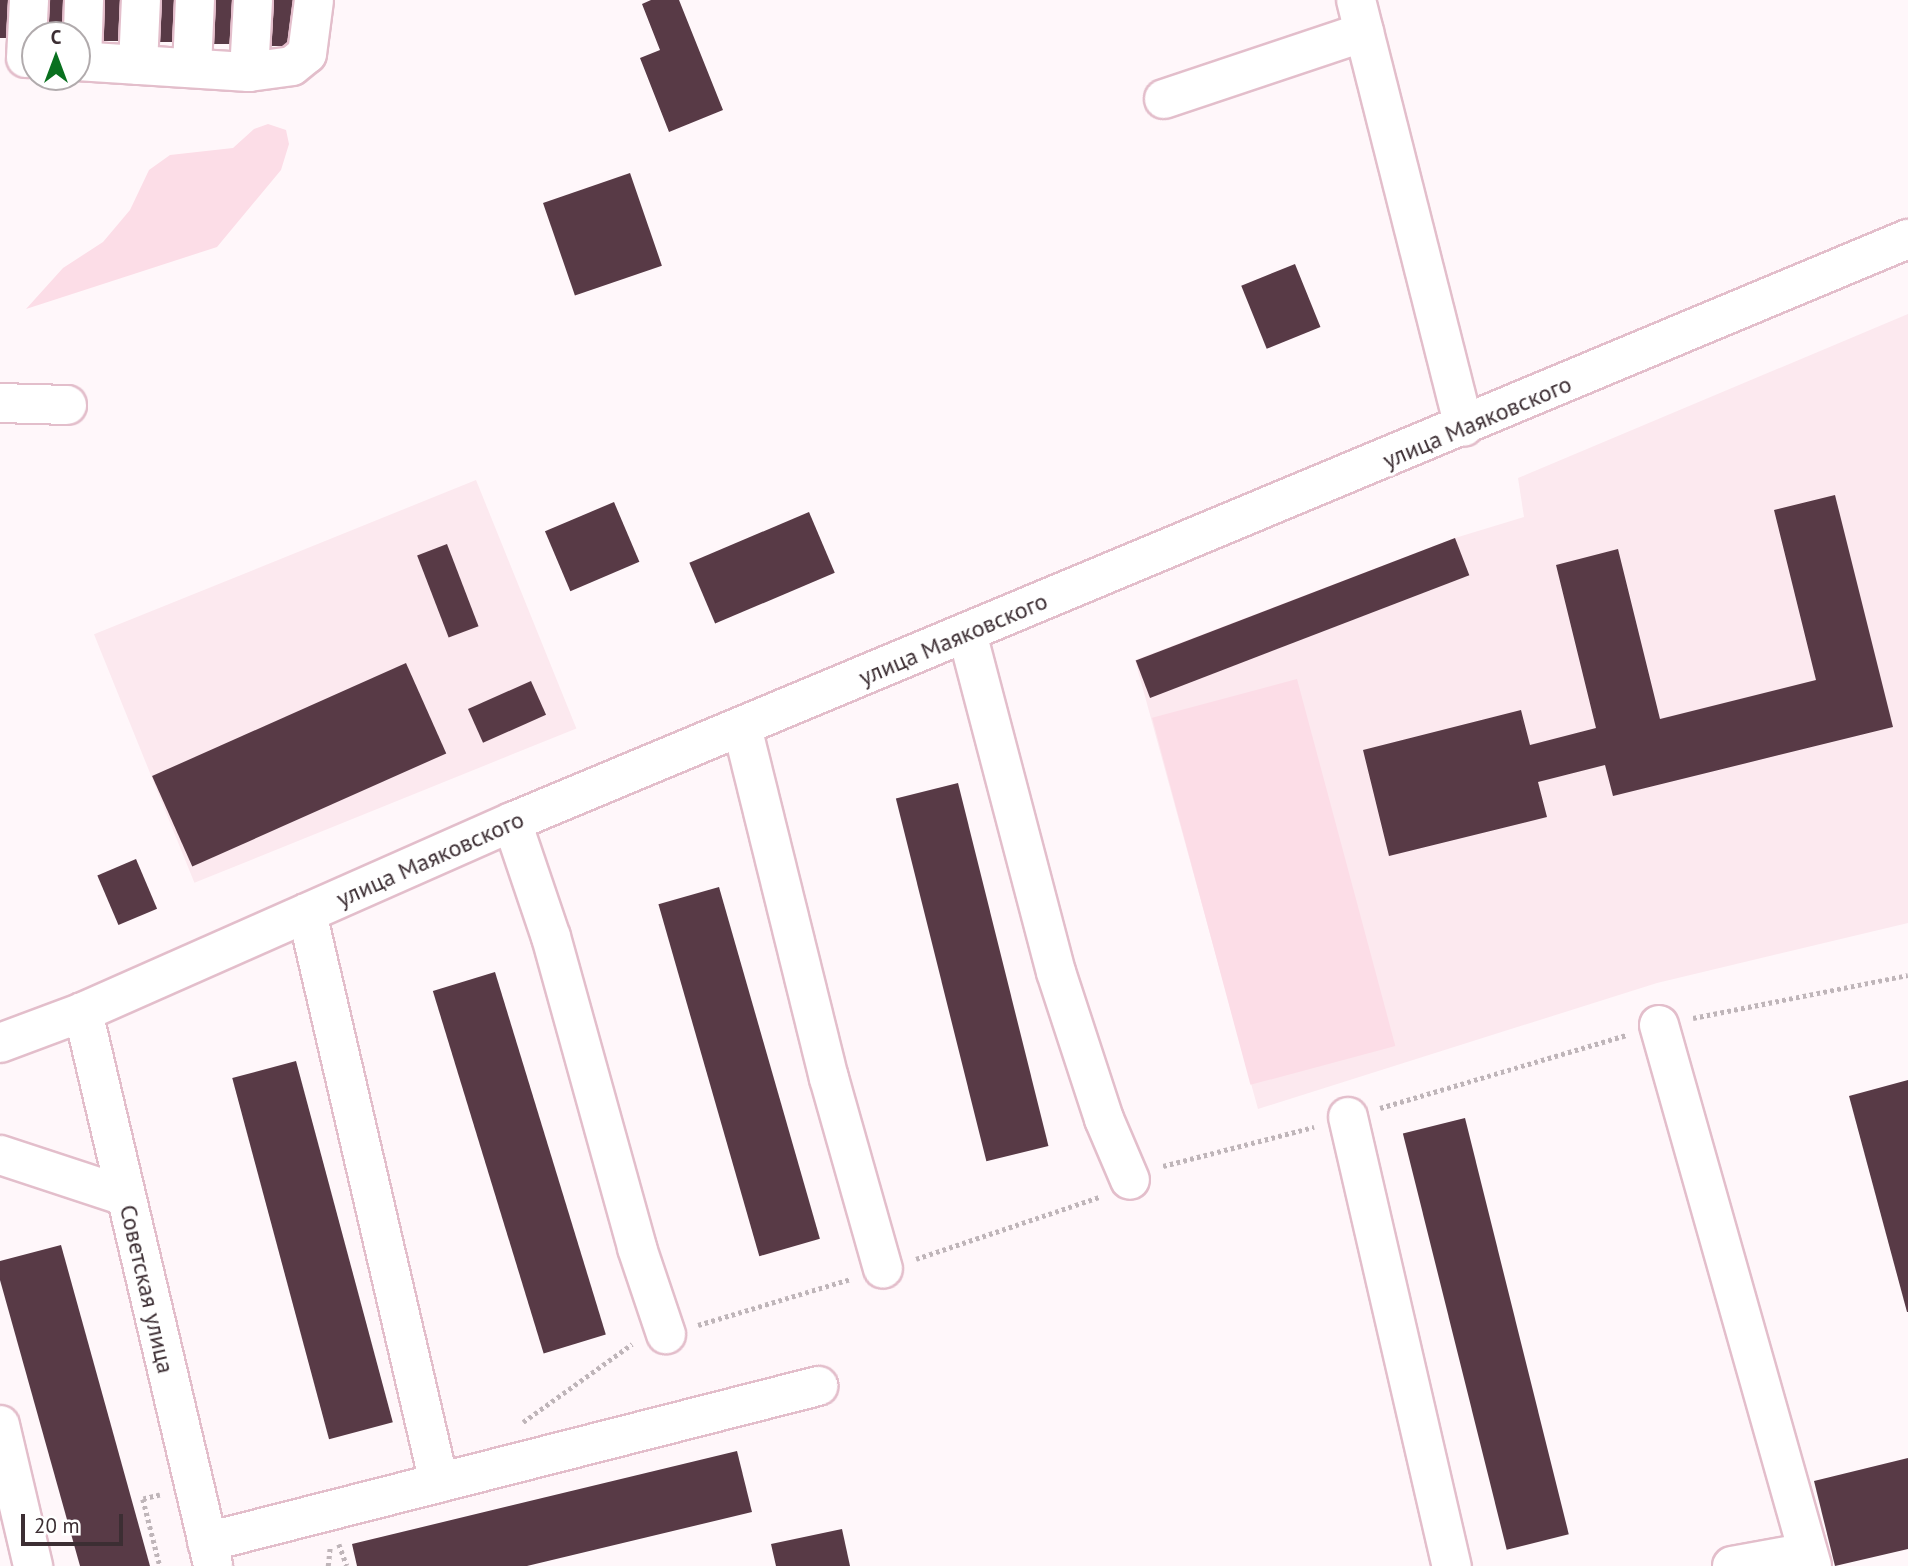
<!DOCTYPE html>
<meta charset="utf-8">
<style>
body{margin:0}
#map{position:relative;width:1908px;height:1566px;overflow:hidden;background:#fff7fa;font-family:"PT Sans",sans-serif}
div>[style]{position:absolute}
.built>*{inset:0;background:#fce9ef;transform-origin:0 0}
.green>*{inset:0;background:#fcdde7;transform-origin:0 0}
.building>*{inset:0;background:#583a46;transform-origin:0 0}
.path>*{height:4.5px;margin-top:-2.25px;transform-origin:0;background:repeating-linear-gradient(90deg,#bfb5b9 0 3.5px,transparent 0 7px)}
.roads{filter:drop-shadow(2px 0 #e3becb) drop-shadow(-2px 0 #e3becb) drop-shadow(0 2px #e3becb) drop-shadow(0 -2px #e3becb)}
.minor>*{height:38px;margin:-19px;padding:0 19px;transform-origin:19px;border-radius:19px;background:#fff}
span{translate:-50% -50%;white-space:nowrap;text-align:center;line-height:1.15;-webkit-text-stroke:7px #fff;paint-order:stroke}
.street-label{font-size:24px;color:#3c2e33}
.north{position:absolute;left:21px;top:21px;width:70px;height:70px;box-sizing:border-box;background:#fff;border:2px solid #b1abad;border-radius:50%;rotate:0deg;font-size:19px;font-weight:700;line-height:28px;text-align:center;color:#3c2e33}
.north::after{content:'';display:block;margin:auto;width:24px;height:32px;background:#09701f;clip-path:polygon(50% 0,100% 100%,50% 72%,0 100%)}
.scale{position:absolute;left:21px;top:1514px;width:102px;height:32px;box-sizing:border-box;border:4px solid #3c2e33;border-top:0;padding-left:9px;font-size:21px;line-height:24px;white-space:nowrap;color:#3c2e33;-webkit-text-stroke:5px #fff;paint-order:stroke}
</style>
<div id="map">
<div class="built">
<div style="clip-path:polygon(1908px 314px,1908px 923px,1657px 983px,1258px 1109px,1135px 660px,1455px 538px,1524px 517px,1518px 478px)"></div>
<div style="left:476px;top:480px;width:268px;height:412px;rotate:68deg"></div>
</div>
<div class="green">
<div style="clip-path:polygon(268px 124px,286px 130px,289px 144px,281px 170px,217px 247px,26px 309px,63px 268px,103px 242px,130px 210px,149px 170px,170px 155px,233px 148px,254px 129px)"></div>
<div style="left:1297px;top:679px;width:380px;height:150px;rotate:75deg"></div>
</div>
<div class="building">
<div style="left:0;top:0;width:21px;height:38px"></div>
<div style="left:38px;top:0;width:39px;height:35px"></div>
<div style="left:93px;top:0;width:37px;height:41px"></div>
<div style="left:151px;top:0;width:34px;height:42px"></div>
<div style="left:205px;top:0;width:36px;height:44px"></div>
<div style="left:262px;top:0;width:37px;height:46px"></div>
<div style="clip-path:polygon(651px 0,679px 0,723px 110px,669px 132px,640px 58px,660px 50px,642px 4px)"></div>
<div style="left:630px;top:173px;width:98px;height:92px;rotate:71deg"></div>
<div style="left:1295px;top:264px;width:68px;height:58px;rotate:68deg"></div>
<div style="clip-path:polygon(1835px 495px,1893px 727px,1613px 796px,1605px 765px,1538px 782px,1547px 817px,1389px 856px,1363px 750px,1521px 710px,1530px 745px,1596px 728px,1556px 565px,1618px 549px,1660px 719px,1816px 680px,1774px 510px)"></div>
<div style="left:614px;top:502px;width:65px;height:75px;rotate:67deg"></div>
<div style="left:809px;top:512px;width:66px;height:130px;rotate:67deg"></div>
<div style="left:1455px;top:538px;width:40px;height:342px;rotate:69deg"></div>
<div style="left:447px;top:544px;width:88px;height:32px;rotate:69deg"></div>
<div style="left:406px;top:663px;width:99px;height:278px;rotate:66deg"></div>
<div style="left:531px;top:681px;width:37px;height:69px;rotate:66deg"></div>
<div style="left:958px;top:783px;width:374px;height:64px;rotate:76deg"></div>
<div style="left:136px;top:859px;width:54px;height:42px;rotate:67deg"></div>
<div style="left:719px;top:887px;width:366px;height:63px;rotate:74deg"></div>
<div style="left:495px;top:972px;width:379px;height:65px;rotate:73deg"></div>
<div style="left:296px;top:1061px;width:374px;height:66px;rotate:75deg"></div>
<div style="clip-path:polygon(1908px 1080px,1908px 1312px,1907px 1312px,1849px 1096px)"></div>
<div style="left:1465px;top:1118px;width:429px;height:64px;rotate:76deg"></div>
<div style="clip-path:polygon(61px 1245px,150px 1566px,80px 1566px,0 1280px,0 1261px)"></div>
<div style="clip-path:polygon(737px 1451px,752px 1512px,527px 1566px,357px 1566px,352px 1544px)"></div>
<div style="clip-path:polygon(1908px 1458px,1908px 1549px,1835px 1566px,1814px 1481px)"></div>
<div style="clip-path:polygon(842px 1529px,850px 1566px,776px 1566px,771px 1544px)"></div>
</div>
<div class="path">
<div style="left:1693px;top:1018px;width:219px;rotate:-11.3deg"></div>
<div style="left:1380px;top:1108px;width:257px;rotate:-16.5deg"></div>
<div style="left:1163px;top:1166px;width:156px;rotate:-14.5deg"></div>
<div style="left:916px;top:1259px;width:193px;rotate:-18.7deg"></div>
<div style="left:698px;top:1325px;width:159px;rotate:-16.8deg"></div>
<div style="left:523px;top:1422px;width:134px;rotate:-35.6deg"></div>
<div style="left:160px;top:1495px;width:17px;rotate:167deg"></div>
<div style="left:143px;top:1499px;width:69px;rotate:75.8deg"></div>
<div style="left:339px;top:1544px;width:23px;rotate:70deg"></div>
<div style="left:328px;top:1566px;width:20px;rotate:-84deg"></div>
</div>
<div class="roads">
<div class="minor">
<div style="left:1356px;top:0;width:440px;rotate:75.8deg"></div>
<div style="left:26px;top:58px;width:58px;rotate:-87deg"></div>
<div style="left:77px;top:61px;width:172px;rotate:3.7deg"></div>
<div style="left:249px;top:72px;width:43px;rotate:-7.9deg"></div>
<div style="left:292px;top:66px;width:19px;rotate:-39deg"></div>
<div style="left:307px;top:54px;width:54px;rotate:-82.6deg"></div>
<div style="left:82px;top:61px;width:61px;rotate:-88.1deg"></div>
<div style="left:138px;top:65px;width:65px;rotate:-87.4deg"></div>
<div style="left:192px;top:68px;width:68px;rotate:-87.5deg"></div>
<div style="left:249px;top:72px;width:72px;rotate:-86.8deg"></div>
<div style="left:1164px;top:99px;width:211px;rotate:-18.5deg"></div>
<div style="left:0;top:403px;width:67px;rotate:1.7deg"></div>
<div style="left:967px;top:633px;width:350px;rotate:75.3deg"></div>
<div style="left:1056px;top:972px;width:155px;rotate:71.9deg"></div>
<div style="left:1104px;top:1119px;width:66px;rotate:66.9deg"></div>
<div style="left:742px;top:727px;width:362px;rotate:76.1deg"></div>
<div style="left:829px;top:1078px;width:198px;rotate:74.2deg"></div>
<div style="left:512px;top:822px;width:121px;rotate:71.3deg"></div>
<div style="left:551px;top:937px;width:323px;rotate:74.5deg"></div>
<div style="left:637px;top:1248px;width:91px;rotate:71.4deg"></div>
<div style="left:307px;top:913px;width:585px;rotate:76.96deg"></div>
<div style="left:83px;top:1012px;width:568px;rotate:76.77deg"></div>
<div style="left:1659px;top:1025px;width:562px;rotate:74.21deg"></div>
<div style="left:0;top:1043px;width:89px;rotate:-20.5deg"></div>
<div style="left:83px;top:1012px;width:469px;rotate:-23.9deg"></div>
<div style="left:512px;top:822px;width:1513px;rotate:-22.67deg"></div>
<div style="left:1348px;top:1117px;width:461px;rotate:77deg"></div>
<div style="left:0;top:1155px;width:132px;rotate:18.2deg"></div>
<div style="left:0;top:1425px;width:145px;rotate:76.8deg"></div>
<div style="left:207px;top:1542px;width:631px;rotate:-14.32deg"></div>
<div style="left:1732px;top:1566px;width:77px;rotate:-10.4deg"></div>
</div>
</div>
<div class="street-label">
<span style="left:1477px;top:422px;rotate:-23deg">улица Маяковского</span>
<span style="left:953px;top:639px;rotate:-23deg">улица Маяковского</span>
<span style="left:430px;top:859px;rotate:-24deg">улица Маяковского</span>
<span style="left:147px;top:1289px;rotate:77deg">Советская улица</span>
</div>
<div class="north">С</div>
<div class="scale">20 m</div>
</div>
